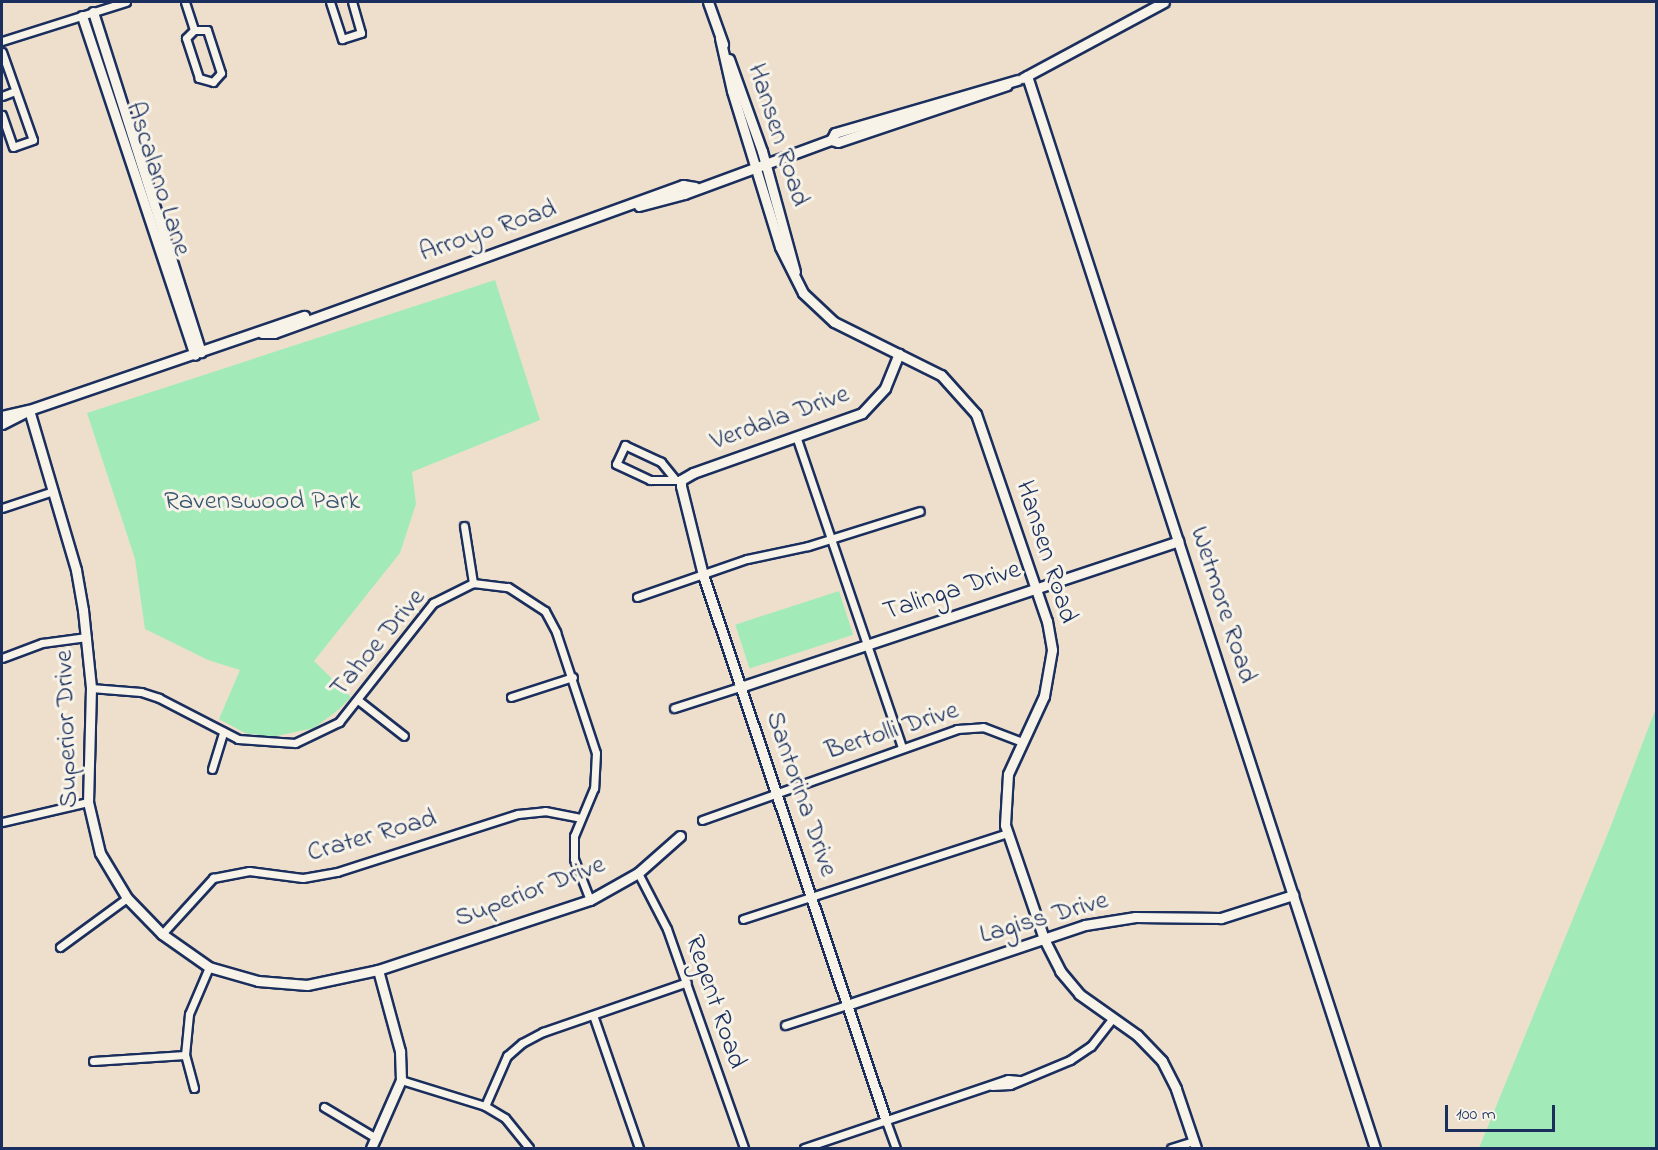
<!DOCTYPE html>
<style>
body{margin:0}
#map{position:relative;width:1658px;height:1150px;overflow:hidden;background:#eedfcc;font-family:"Indie Flower",sans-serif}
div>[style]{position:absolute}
.green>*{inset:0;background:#a2ebb9;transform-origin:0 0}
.roads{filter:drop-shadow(2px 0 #1b2f5e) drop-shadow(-2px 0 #1b2f5e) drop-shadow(0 2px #1b2f5e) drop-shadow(0 -2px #1b2f5e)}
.minor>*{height:7px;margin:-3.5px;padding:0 3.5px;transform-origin:3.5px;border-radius:3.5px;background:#f7f3e8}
.tertiary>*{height:9px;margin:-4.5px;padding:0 4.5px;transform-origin:4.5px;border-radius:4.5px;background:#f7f3e8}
span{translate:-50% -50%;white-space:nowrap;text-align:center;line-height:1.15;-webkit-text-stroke:6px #f7f3e8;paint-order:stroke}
.street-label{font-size:27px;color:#1b2f5e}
.park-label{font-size:27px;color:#365570}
.frame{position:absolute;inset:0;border:3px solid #1b2f5e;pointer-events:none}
.scale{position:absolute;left:1445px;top:1105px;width:110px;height:27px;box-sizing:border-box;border:3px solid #1b2f5e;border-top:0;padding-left:8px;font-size:18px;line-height:21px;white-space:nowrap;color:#1b2f5e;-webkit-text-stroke:4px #f7f3e8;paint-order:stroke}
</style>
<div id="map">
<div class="green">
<div style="clip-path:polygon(495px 280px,540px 420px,412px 472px,416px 504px,400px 553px,314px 661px,351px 697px,337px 711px,314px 728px,272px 737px,245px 733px,219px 719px,240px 670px,208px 660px,145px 629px,135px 559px,87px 413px)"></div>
<div style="left:839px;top:591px;width:46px;height:109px;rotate:72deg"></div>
<div style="clip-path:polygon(1656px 708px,1656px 1148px,1479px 1148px,1610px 828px)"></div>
</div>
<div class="roads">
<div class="minor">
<div style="left:185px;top:2px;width:29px;rotate:72deg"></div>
<div style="left:330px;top:2px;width:39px;rotate:72deg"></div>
<div style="left:342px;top:39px;width:20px;rotate:-18deg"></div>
<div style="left:361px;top:33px;width:32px;rotate:-106deg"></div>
<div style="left:194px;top:30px;width:13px"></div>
<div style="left:207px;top:30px;width:45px;rotate:72deg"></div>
<div style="left:221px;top:73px;width:12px;rotate:132deg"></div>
<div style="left:213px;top:82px;width:15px;rotate:-164deg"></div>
<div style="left:199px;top:78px;width:42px;rotate:-108deg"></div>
<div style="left:186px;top:38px;width:11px;rotate:-45deg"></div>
<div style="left:2px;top:41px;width:130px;rotate:-17.5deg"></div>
<div style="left:2px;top:52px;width:93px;rotate:70.6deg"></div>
<div style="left:33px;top:140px;width:21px;rotate:161deg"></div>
<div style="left:13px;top:147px;width:34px;rotate:-109deg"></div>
<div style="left:2px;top:96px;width:14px;rotate:-21deg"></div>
<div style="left:797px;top:439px;width:326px;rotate:71.2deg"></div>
<div style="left:674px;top:478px;width:21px;rotate:-129deg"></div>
<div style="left:661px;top:462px;width:40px;rotate:-155deg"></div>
<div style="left:625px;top:445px;width:21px;rotate:115deg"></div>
<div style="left:616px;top:464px;width:38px;rotate:25deg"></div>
<div style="left:650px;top:480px;width:31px"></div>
<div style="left:2px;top:508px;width:54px;rotate:-18.4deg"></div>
<div style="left:464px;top:526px;width:58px;rotate:81deg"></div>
<div style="left:637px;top:597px;width:116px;rotate:-19.1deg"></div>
<div style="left:747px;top:559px;width:62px;rotate:-12deg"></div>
<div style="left:808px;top:546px;width:117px;rotate:-17.4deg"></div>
<div style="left:2px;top:658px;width:43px;rotate:-20.6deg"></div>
<div style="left:42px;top:643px;width:45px;rotate:-7.6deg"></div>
<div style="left:91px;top:688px;width:50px;rotate:4.6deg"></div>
<div style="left:141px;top:692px;width:19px;rotate:18deg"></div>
<div style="left:159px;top:698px;width:89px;rotate:27.4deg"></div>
<div style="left:238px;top:739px;width:57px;rotate:4deg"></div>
<div style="left:295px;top:743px;width:49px;rotate:-25.5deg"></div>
<div style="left:339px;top:722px;width:152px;rotate:-51.7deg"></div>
<div style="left:433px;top:603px;width:45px;rotate:-26.6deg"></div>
<div style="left:473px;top:583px;width:35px;rotate:7deg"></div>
<div style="left:508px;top:587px;width:44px;rotate:33deg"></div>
<div style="left:545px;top:611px;width:24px;rotate:62deg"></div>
<div style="left:556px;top:632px;width:127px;rotate:71.7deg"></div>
<div style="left:596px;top:753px;width:35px;rotate:93deg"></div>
<div style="left:594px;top:788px;width:52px;rotate:112.6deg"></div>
<div style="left:574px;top:836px;width:23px;rotate:90deg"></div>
<div style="left:574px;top:859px;width:44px;rotate:68.7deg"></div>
<div style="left:511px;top:697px;width:65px;rotate:-17.9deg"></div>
<div style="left:358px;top:700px;width:58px;rotate:38deg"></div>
<div style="left:674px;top:708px;width:69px;rotate:-17.7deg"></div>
<div style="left:212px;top:769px;width:39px;rotate:-73deg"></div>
<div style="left:702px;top:820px;width:271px;rotate:-19.6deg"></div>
<div style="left:957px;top:729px;width:26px;rotate:-4deg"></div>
<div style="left:983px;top:727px;width:42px;rotate:21deg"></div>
<div style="left:2px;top:822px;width:88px;rotate:-13.1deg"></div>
<div style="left:638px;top:873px;width:63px;rotate:62.6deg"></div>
<div style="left:667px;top:929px;width:232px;rotate:70.6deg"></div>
<div style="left:743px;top:919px;width:279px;rotate:-18deg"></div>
<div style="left:162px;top:934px;width:76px;rotate:-47.7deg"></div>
<div style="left:213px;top:878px;width:37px;rotate:-11deg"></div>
<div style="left:249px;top:871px;width:54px;rotate:7.4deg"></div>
<div style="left:303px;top:878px;width:35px;rotate:-10deg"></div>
<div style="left:337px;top:872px;width:190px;rotate:-17.8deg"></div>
<div style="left:518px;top:814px;width:27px;rotate:-6deg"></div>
<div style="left:545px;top:811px;width:36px;rotate:11deg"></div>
<div style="left:60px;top:947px;width:83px;rotate:-36.2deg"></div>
<div style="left:593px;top:1015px;width:141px;rotate:70.9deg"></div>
<div style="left:785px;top:1025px;width:65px;rotate:-17.9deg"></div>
<div style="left:93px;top:1061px;width:92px;rotate:-3.7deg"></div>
<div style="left:401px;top:1080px;width:88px;rotate:17.2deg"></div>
<div style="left:485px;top:1106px;width:23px;rotate:31deg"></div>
<div style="left:505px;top:1118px;width:38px;rotate:51deg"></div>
<div style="left:992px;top:1086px;width:18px;rotate:-3deg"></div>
<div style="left:1010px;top:1085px;width:65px;rotate:-22.6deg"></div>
<div style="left:1070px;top:1060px;width:25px;rotate:-34deg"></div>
<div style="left:1091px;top:1046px;width:36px;rotate:-52deg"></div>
<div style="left:194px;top:1088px;width:34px;rotate:-105deg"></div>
<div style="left:185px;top:1055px;width:41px;rotate:-84.4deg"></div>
<div style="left:189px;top:1014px;width:51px;rotate:-66.9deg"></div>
<div style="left:485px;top:1106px;width:55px;rotate:-66.3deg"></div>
<div style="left:507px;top:1056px;width:20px;rotate:-41deg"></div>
<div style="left:522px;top:1043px;width:24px;rotate:-28deg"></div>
<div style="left:543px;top:1032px;width:152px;rotate:-19.1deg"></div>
<div style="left:324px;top:1107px;width:61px;rotate:30.8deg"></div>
<div style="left:886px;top:1121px;width:29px;rotate:70deg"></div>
<div style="left:804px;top:1148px;width:215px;rotate:-18.7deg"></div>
<div style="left:1008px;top:1079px;width:11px;rotate:5deg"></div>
<div style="left:1171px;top:1148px;width:24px;rotate:-17deg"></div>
</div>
<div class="tertiary">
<div style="left:708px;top:2px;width:45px;rotate:70.3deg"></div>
<div style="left:93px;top:12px;width:357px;rotate:72.4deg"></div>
<div style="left:82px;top:16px;width:357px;rotate:71.6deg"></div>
<div style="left:720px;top:38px;width:54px;rotate:77.2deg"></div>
<div style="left:732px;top:91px;width:163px;rotate:72.9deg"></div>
<div style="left:780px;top:247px;width:51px;rotate:63.4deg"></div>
<div style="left:803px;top:293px;width:42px;rotate:43.1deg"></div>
<div style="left:834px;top:322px;width:119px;rotate:26.4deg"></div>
<div style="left:941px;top:375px;width:52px;rotate:48.1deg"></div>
<div style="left:976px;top:414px;width:219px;rotate:71.1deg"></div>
<div style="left:1047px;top:621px;width:29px;rotate:80deg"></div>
<div style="left:1052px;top:650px;width:47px;rotate:99.9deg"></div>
<div style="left:1044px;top:696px;width:86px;rotate:114.8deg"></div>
<div style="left:1008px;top:774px;width:51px;rotate:93.4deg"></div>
<div style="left:1005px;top:825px;width:120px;rotate:71.1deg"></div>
<div style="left:1044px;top:939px;width:36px;rotate:63deg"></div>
<div style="left:1060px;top:971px;width:30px;rotate:50deg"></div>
<div style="left:1079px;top:994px;width:71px;rotate:35.3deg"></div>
<div style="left:1137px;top:1035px;width:36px;rotate:46deg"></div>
<div style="left:1162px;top:1061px;width:31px;rotate:63deg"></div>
<div style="left:1176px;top:1089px;width:62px;rotate:71.3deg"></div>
<div style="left:729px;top:59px;width:98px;rotate:70.3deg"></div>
<div style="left:762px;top:151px;width:125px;rotate:74.7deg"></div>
<div style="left:1027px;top:76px;width:1127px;rotate:72.02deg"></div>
<div style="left:1023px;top:78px;width:160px;rotate:-28.3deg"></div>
<div style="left:831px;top:140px;width:7px;rotate:16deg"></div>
<div style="left:838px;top:142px;width:178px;rotate:-18.6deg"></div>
<div style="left:639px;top:206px;width:47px;rotate:-14.9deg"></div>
<div style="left:684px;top:194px;width:157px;rotate:-20.2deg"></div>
<div style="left:831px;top:140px;width:8px;rotate:-60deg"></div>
<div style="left:835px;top:133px;width:190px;rotate:-16.2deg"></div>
<div style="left:262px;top:333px;width:12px"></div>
<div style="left:274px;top:333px;width:435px;rotate:-19.9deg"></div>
<div style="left:683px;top:185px;width:12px;rotate:9deg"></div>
<div style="left:29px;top:410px;width:167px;rotate:73.6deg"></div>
<div style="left:76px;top:570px;width:41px;rotate:80.1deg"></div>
<div style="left:83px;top:610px;width:78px;rotate:84.1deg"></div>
<div style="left:91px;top:688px;width:114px;rotate:91.5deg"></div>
<div style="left:88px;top:802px;width:52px;rotate:76.8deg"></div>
<div style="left:100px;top:853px;width:52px;rotate:59deg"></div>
<div style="left:127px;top:898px;width:50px;rotate:45.8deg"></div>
<div style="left:162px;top:934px;width:57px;rotate:35.1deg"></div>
<div style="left:209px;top:967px;width:51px;rotate:15.9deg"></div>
<div style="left:258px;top:981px;width:49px;rotate:4.7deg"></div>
<div style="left:307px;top:985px;width:73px;rotate:-11.9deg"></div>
<div style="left:378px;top:970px;width:223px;rotate:-18.3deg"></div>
<div style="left:590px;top:900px;width:55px;rotate:-29.4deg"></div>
<div style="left:638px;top:873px;width:56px;rotate:-41.4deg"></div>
<div style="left:2px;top:416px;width:28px;rotate:-13deg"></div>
<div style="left:29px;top:410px;width:291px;rotate:-18.9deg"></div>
<div style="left:2px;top:424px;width:28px;rotate:-27deg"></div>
<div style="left:740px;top:687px;width:462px;rotate:-18.4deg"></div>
<div style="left:847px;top:1005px;width:251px;rotate:-18.6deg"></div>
<div style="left:1085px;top:925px;width:51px;rotate:-9.1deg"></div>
<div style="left:1135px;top:917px;width:86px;rotate:0.7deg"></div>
<div style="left:1221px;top:918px;width:76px;rotate:-17.7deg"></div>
<div style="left:886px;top:1121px;width:576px;rotate:-108.53deg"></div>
<div style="left:703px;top:575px;width:92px;rotate:-103.9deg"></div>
<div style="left:681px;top:486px;width:6px;rotate:-90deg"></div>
<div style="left:681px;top:480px;width:14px;rotate:-30deg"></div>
<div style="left:693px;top:473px;width:179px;rotate:-19.5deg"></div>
<div style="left:862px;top:413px;width:34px;rotate:-47deg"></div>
<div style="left:885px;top:388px;width:37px;rotate:-68deg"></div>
<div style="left:371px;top:1148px;width:74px;rotate:-66.2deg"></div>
<div style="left:401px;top:1080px;width:29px;rotate:-92deg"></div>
<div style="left:400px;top:1051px;width:84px;rotate:-105.2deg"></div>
</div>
</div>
<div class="street-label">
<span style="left:778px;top:135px;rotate:72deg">Hansen Road</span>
<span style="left:158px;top:179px;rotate:72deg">Ascalano Lane</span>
<span style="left:488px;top:231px;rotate:-19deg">Arroyo Road</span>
<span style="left:780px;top:418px;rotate:-20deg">Verdala Drive</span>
<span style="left:1046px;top:552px;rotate:72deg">Hansen Road</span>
<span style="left:952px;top:591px;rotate:-18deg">Talinga Drive</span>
<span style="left:1223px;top:605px;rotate:72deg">Wetmore Road</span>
<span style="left:378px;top:643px;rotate:-50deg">Tahoe Drive</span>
<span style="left:67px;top:729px;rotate:-92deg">Superior Drive</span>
<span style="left:892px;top:731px;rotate:-18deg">Bertolli Drive</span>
<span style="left:801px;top:794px;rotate:71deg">Santorina Drive</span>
<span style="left:372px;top:836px;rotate:-16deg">Crater Road</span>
<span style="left:530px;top:892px;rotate:-21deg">Superior Drive</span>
<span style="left:1044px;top:918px;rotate:-16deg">Lagiss Drive</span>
<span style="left:715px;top:1002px;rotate:71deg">Regent Road</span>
</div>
<div class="park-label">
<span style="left:262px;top:502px">Ravenswood Park</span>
</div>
<div class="frame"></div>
<div class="scale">100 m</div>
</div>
